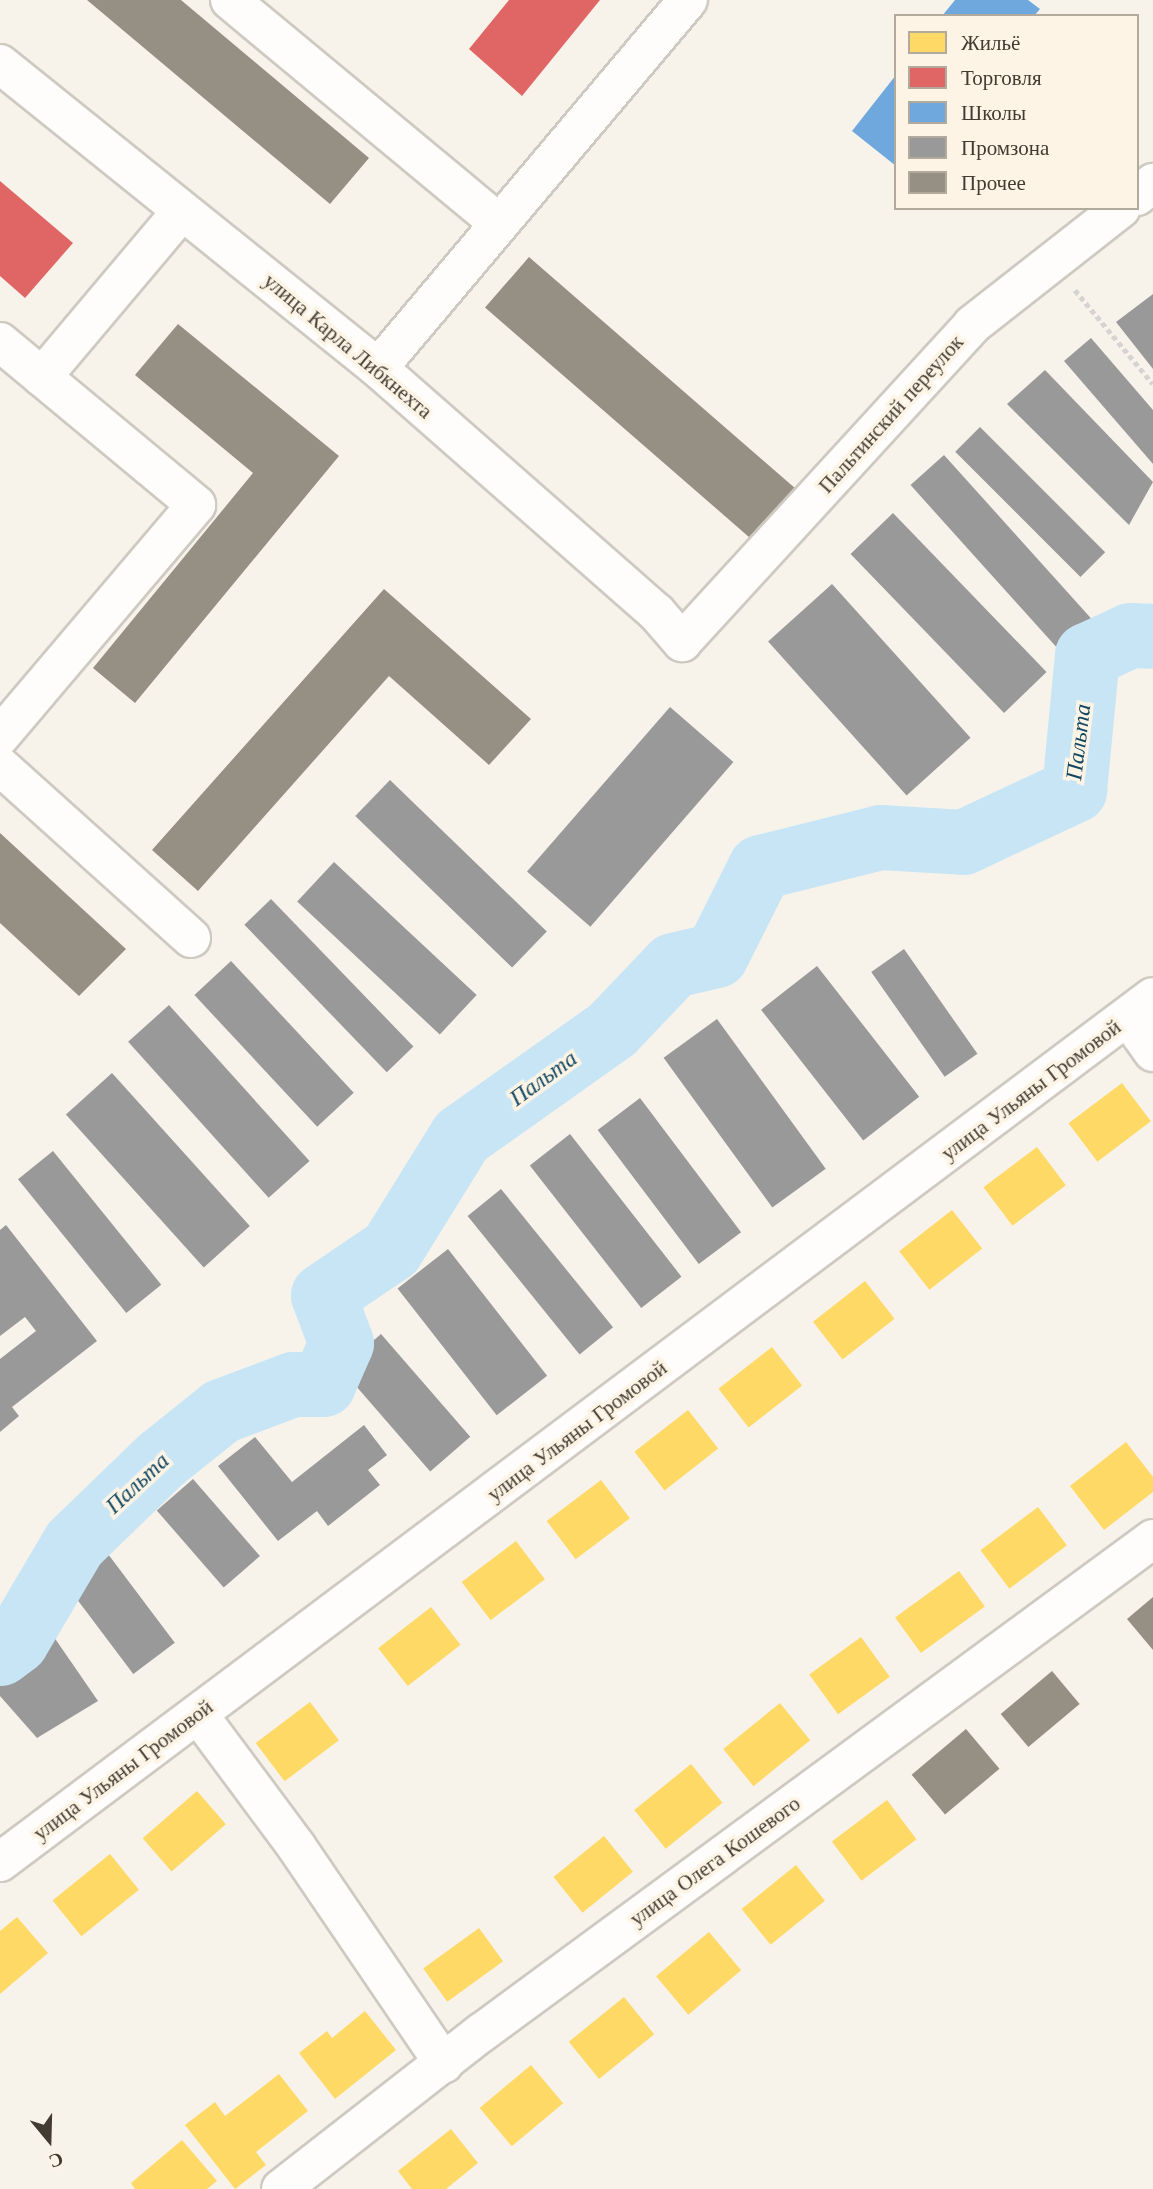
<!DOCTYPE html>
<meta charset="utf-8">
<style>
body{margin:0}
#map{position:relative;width:1153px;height:2189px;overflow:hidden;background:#f7f3eb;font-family:"Libre Baskerville",serif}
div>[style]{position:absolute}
.homes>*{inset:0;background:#ffd966;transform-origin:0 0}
.shops>*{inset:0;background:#e06666}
.schools>*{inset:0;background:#6fa8dc}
.industry>*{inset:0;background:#999;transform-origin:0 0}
.river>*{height:65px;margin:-32.5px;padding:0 32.5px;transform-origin:32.5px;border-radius:32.5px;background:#c8e5f6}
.building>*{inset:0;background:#958f84;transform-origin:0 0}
.path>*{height:4.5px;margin-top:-2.25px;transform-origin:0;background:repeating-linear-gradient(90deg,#d6d4d2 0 5px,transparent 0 8.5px)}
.roads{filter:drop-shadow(2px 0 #cecac1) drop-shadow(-2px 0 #cecac1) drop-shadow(0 2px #cecac1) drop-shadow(0 -2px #cecac1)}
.minor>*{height:38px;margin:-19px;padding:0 19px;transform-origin:19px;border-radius:19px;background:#fefdfc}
span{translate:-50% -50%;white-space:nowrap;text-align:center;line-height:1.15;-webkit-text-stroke:7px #fdf4e5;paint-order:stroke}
.street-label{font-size:21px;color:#413b31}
.water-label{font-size:23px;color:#134863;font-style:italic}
.legend{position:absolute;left:894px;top:14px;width:245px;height:196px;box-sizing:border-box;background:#fdf4e5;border:2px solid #b2aa9d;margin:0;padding:9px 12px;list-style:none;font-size:21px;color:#413b31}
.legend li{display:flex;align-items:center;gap:14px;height:35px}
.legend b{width:35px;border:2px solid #b2aa9d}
.north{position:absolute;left:14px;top:2105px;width:70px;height:70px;-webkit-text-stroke:5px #fdf4e5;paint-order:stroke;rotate:161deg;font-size:19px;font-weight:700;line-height:28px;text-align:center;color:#413b31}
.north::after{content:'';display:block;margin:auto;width:24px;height:32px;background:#413b31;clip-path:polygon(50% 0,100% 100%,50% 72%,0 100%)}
</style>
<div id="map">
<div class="homes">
<div style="left:1122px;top:1083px;width:48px;height:67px;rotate:53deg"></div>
<div style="left:1037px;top:1147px;width:48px;height:67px;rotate:53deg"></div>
<div style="left:952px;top:1210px;width:49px;height:67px;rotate:52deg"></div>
<div style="left:865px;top:1281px;width:48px;height:66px;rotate:52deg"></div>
<div style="left:772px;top:1347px;width:49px;height:68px;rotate:52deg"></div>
<div style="left:688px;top:1410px;width:49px;height:68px;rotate:52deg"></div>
<div style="clip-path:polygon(1126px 1442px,1153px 1477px,1153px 1492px,1104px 1530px,1070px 1486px)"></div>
<div style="left:601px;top:1480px;width:48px;height:68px;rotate:53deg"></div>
<div style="left:1038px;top:1507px;width:48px;height:72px;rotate:53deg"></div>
<div style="left:516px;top:1541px;width:48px;height:68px;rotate:53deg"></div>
<div style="left:959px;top:1571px;width:44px;height:79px;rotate:54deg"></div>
<div style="left:431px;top:1607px;width:48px;height:67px;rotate:52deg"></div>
<div style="left:861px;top:1637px;width:49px;height:64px;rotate:54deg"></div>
<div style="left:310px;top:1702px;width:48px;height:68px;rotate:53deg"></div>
<div style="left:780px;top:1703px;width:48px;height:73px;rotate:51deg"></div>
<div style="left:691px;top:1764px;width:50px;height:73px;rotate:51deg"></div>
<div style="left:197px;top:1791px;width:44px;height:72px;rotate:49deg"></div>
<div style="left:887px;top:1800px;width:49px;height:69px;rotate:53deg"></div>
<div style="left:604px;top:1836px;width:46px;height:65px;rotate:51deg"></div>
<div style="left:110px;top:1854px;width:46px;height:74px;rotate:51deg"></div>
<div style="left:796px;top:1865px;width:46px;height:70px;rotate:51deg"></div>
<div style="clip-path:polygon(17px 1917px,48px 1953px,0 1994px,0 1931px)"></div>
<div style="left:479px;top:1928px;width:41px;height:69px;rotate:54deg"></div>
<div style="left:709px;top:1932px;width:50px;height:69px;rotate:50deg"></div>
<div style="left:624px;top:1997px;width:48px;height:71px;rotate:51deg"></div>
<div style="clip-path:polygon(365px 2011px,396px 2050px,335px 2099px,299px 2053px,327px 2031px,332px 2038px)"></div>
<div style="left:531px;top:2065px;width:50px;height:67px;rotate:50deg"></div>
<div style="clip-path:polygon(279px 2074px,308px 2111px,256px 2152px,266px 2165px,235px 2189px,185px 2125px,215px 2102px,225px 2116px)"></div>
<div style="clip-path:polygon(451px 2129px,478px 2163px,446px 2189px,412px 2189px,398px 2171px)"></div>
<div style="clip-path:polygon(182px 2140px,217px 2181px,207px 2189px,135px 2189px,131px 2183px)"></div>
</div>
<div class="shops">
<div style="clip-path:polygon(509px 0,600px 0,522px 96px,469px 49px)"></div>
<div style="clip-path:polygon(0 181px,73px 243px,25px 298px,0 276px)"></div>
</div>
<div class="schools">
<div style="clip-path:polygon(955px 0,1028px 0,1040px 9px,1034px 16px,942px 16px)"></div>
<div style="clip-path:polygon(896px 75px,896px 166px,852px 131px)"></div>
</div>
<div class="industry">
<div style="clip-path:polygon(1153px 294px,1153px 369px,1116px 322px)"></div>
<div style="clip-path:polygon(1091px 338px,1153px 410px,1153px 464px,1064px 361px)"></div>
<div style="clip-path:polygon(1045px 370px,1153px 482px,1129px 525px,1007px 404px)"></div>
<div style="left:980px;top:427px;width:177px;height:35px;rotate:45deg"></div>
<div style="left:944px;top:455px;width:227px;height:45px;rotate:48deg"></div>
<div style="left:893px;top:513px;width:221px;height:59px;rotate:46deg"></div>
<div style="left:832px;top:584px;width:207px;height:86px;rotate:48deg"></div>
<div style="left:670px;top:707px;width:84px;height:218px;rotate:41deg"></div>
<div style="left:390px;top:780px;width:218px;height:50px;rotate:44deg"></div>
<div style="left:334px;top:862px;width:195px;height:54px;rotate:43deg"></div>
<div style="left:271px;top:899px;width:205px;height:37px;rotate:46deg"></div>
<div style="left:904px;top:949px;width:128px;height:40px;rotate:55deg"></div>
<div style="left:231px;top:961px;width:180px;height:50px;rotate:47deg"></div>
<div style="left:817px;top:966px;width:166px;height:71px;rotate:52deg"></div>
<div style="left:169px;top:1005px;width:210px;height:55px;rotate:48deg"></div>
<div style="left:717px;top:1019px;width:185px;height:66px;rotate:54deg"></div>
<div style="left:112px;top:1073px;width:206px;height:62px;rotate:48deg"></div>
<div style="left:640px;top:1098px;width:168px;height:53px;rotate:53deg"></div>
<div style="left:570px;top:1134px;width:181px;height:51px;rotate:52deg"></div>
<div style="left:53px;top:1151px;width:172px;height:45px;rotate:51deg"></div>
<div style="left:501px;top:1189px;width:178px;height:43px;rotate:51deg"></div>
<div style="clip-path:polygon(6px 1225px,97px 1341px,12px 1407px,19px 1416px,0 1432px,0 1359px,36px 1331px,25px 1317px,0 1336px,0 1230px)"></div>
<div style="left:448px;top:1249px;width:161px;height:64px;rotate:52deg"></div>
<div style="left:381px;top:1334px;width:136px;height:53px;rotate:49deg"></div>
<div style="clip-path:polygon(364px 1425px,387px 1455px,368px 1470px,380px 1485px,328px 1526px,317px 1511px,278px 1541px,218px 1466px,255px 1437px,292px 1482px)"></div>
<div style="left:193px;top:1479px;width:102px;height:48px;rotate:49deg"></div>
<div style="left:108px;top:1554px;width:111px;height:52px;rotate:53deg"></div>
<div style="clip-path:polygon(45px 1624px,98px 1701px,37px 1738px,0 1696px,0 1681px)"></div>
</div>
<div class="river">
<div style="left:0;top:1653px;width:20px;rotate:-37deg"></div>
<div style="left:16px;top:1641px;width:114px;rotate:-59.4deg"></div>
<div style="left:74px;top:1543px;width:121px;rotate:-44deg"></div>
<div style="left:161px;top:1459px;width:77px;rotate:-38.7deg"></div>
<div style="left:221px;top:1411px;width:77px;rotate:-20.6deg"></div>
<div style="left:293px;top:1384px;width:30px"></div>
<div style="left:323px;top:1384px;width:45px;rotate:-66.3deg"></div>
<div style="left:341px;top:1343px;width:51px;rotate:-110.6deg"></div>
<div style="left:323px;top:1295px;width:82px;rotate:-34.1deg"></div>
<div style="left:391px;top:1249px;width:133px;rotate:-58.2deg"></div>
<div style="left:461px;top:1136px;width:185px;rotate:-35.3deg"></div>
<div style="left:612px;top:1029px;width:88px;rotate:-46.4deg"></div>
<div style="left:673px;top:965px;width:44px;rotate:-13.1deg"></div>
<div style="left:716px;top:955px;width:98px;rotate:-63.4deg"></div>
<div style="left:760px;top:867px;width:124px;rotate:-14deg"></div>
<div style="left:880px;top:837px;width:83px;rotate:3.4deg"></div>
<div style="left:963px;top:842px;width:123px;rotate:-25.1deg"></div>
<div style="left:1074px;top:790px;width:136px;rotate:-84.5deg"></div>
<div style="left:1087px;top:655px;width:47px;rotate:-24.9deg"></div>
<div style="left:1130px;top:635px;width:23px;rotate:2deg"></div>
</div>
<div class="building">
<div style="clip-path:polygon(87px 0,181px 0,369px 158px,330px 204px)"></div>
<div style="left:529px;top:257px;width:358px;height:67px;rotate:41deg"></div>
<div style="clip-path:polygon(178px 324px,339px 456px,135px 703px,93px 668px,253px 473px,135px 375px)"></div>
<div style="clip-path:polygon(384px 589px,531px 719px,489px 765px,389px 676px,198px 891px,152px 850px)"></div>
<div style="clip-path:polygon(0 833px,126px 949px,79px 996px,0 923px)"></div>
<div style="clip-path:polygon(1153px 1597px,1153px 1650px,1127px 1619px)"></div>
<div style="left:1052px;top:1671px;width:43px;height:67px;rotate:50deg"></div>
<div style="left:966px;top:1729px;width:52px;height:71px;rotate:50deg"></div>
</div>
<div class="path">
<div style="left:1075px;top:290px;width:122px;rotate:50.3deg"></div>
</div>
<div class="roads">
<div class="minor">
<div style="left:230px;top:0;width:349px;rotate:39.7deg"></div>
<div style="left:0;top:64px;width:485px;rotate:38.8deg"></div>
<div style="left:378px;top:368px;width:370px;rotate:41.3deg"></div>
<div style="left:656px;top:612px;width:40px;rotate:49deg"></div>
<div style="left:682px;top:642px;width:430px;rotate:-47.5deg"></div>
<div style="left:972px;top:325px;width:189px;rotate:-38.1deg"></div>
<div style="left:1137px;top:196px;width:21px;rotate:-39deg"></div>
<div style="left:0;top:342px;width:255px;rotate:39.7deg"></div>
<div style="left:196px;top:505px;width:303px;rotate:130.3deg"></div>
<div style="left:378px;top:368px;width:481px;rotate:-49.9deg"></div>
<div style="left:42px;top:377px;width:217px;rotate:-49.9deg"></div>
<div style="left:0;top:766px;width:257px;rotate:42deg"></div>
<div style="left:1128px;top:1017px;width:43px;rotate:54.5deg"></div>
<div style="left:198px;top:1714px;width:164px;rotate:53.4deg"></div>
<div style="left:296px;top:1846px;width:263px;rotate:55.8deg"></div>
<div style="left:0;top:1862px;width:1441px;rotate:-36.88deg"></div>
<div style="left:281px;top:2189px;width:254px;rotate:-38deg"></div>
<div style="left:481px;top:2033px;width:834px;rotate:-36.32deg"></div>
</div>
</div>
<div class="street-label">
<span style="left:348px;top:346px;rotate:40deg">улица Карла Либкнехта</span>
<span style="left:891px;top:414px;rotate:-48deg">Пальтинский переулок</span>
<span style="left:1031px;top:1090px;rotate:-37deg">улица Ульяны Громовой</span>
<span style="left:577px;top:1431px;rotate:-37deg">улица Ульяны Громовой</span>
<span style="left:123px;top:1770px;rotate:-37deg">улица Ульяны Громовой</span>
<span style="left:715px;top:1861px;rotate:-36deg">улица Олега Кошевого</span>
</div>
<div class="water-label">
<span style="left:1078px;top:742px;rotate:-83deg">Пальта</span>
<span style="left:543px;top:1078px;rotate:-36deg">Пальта</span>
<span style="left:137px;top:1483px;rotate:-43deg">Пальта</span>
</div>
<ul class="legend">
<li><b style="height:19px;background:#ffd966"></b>Жильё</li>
<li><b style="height:19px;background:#e06666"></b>Торговля</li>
<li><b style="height:19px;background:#6fa8dc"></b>Школы</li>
<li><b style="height:19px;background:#999"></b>Промзона</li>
<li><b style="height:19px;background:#958f84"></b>Прочее</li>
</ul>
<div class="north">С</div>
</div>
